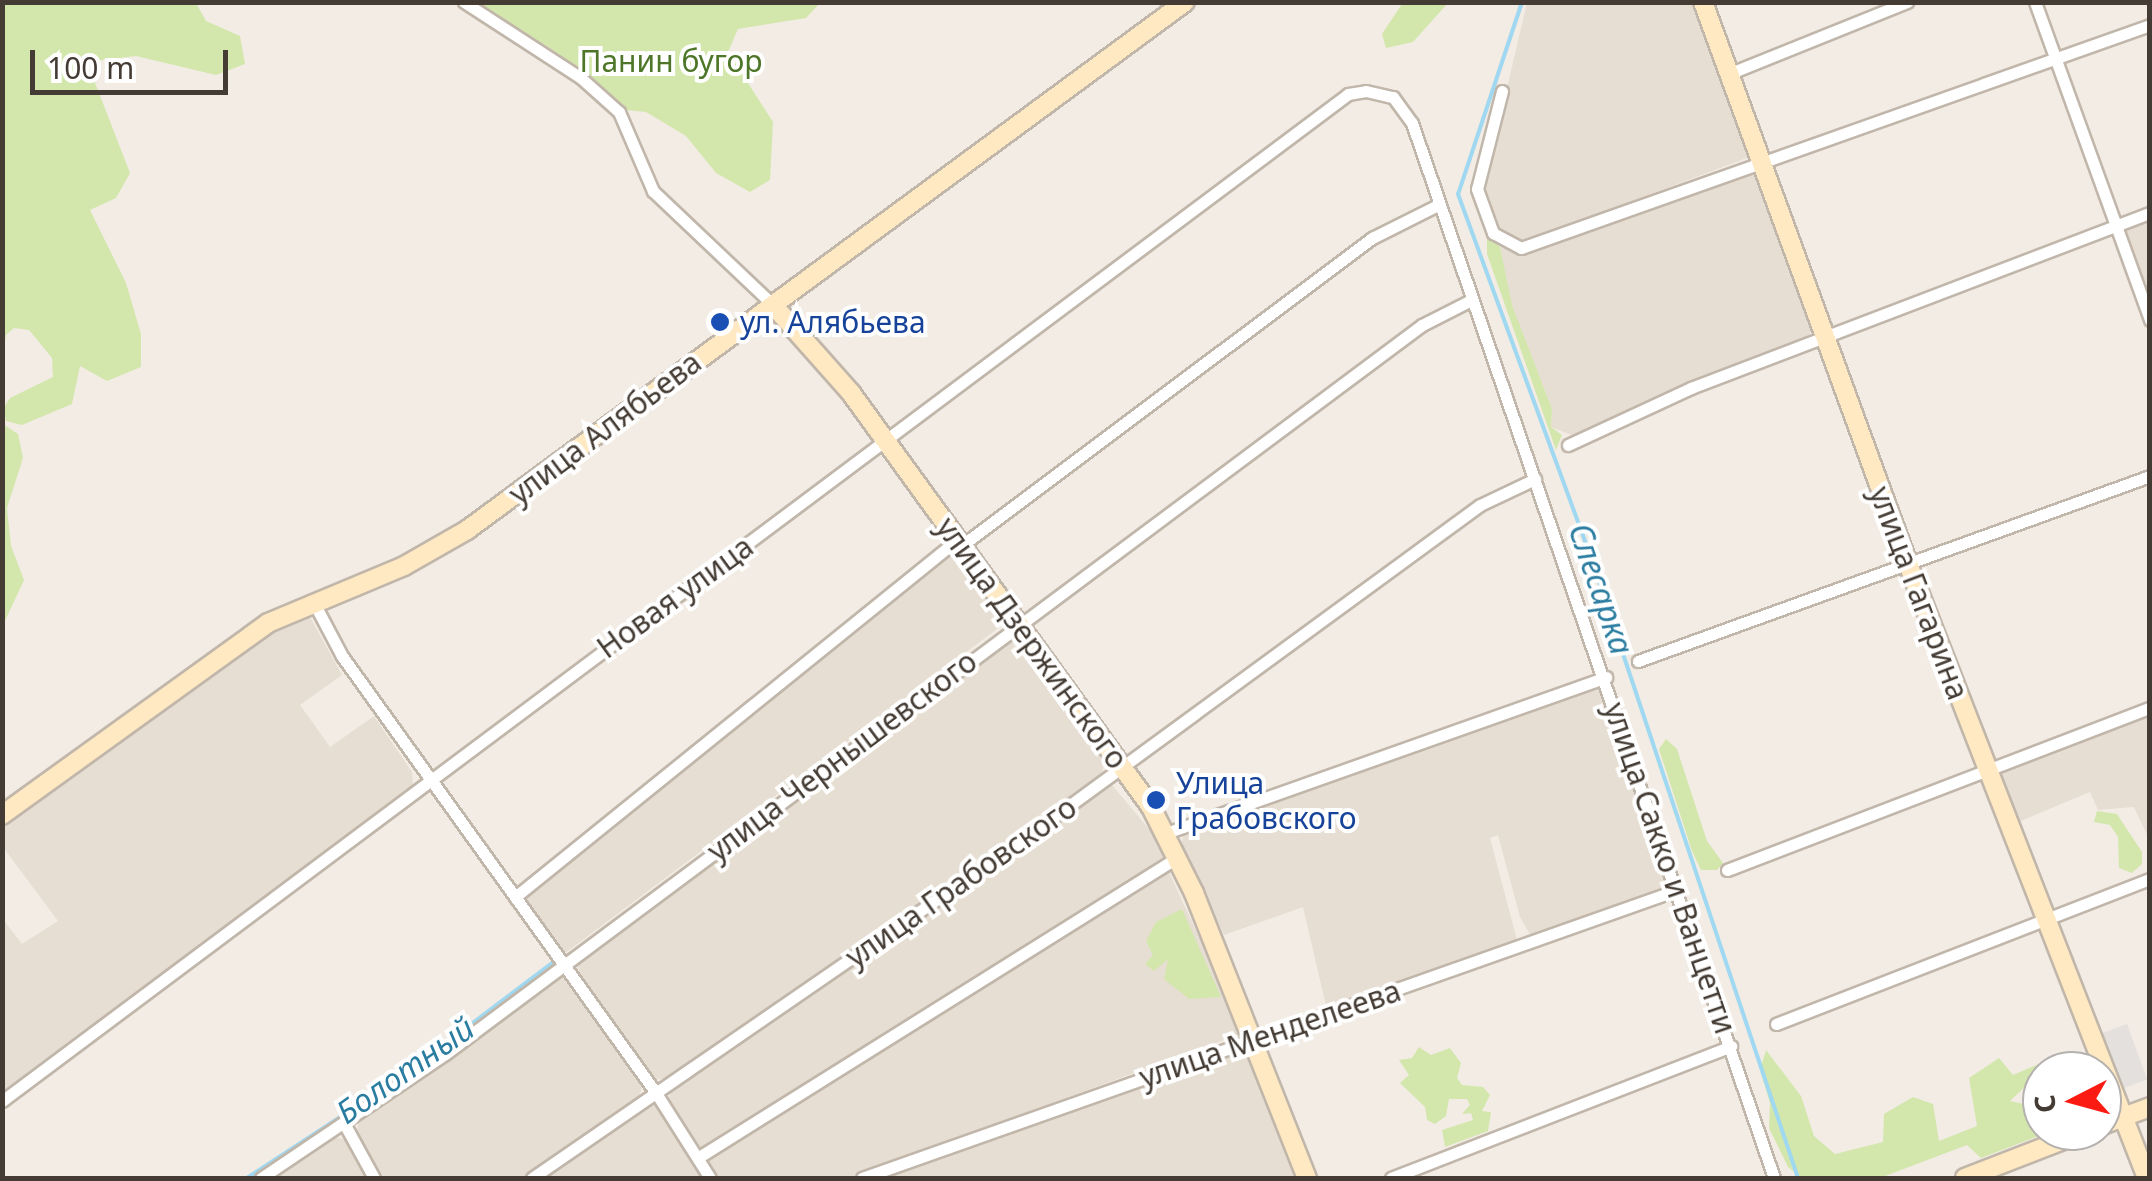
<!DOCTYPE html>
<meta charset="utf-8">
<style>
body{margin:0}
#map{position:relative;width:2152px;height:1181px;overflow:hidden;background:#f2ece4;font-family:"Noto Sans",sans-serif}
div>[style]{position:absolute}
.residential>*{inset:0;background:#e6ded2}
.green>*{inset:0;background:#d3e7ac}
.parking>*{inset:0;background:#e3e0dd;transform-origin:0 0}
.stream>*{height:4px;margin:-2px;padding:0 2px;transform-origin:2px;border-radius:2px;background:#9fd8f0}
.roads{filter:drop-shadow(2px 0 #c1b6aa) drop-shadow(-2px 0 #c1b6aa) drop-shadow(0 2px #c1b6aa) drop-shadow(0 -2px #c1b6aa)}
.minor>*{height:11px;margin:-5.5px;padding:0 5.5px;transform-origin:5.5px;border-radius:5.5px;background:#fff}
.secondary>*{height:18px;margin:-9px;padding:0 9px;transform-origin:9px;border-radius:9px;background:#ffe9c2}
.dots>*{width:28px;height:28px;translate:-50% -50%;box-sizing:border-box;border:5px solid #fff;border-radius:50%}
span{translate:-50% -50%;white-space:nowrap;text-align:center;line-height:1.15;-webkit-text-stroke:8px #fff;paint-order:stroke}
.park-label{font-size:30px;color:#4e7628}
.transit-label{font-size:30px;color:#164399}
.left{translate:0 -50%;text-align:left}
.street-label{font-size:30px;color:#443c34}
.water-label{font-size:32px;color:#2a7ca0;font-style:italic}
.frame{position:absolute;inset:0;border:5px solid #443c34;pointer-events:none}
.north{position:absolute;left:2022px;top:1051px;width:100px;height:100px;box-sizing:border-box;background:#fff;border:2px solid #b4b1ae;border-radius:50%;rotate:264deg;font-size:28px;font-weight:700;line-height:40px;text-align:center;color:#443c34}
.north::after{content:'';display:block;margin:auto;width:35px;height:45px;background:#fb1b13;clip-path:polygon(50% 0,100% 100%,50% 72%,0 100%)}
.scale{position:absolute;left:30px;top:50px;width:198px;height:45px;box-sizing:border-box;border:5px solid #443c34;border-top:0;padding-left:12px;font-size:30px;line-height:35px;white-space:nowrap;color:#443c34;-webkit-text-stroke:8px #fff;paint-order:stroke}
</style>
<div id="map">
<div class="residential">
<div style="clip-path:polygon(1527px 3px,1697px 3px,1752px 156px,1523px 242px,1508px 240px,1481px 198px)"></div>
<div style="clip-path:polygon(1754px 172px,1812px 329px,1808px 337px,1572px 435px,1551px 427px,1552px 409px,1511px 305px,1500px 247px,1518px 252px,1553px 243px)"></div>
<div style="clip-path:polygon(2149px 218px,2149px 309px,2120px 228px)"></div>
<div style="clip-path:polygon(949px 552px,1001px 617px,997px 629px,564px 954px,526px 904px,526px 893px)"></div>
<div style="clip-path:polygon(310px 617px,342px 675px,300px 705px,330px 747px,374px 716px,412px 772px,413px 788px,3px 1095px,2px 918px,22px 944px,58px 921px,3px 847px,3px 825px,226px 663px,287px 623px)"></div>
<div style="clip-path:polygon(1009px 638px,1105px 762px,1100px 779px,666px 1080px,650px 1078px,580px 978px,578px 964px)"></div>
<div style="clip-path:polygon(1599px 684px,1668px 888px,1531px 936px,1520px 917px,1498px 835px,1490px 838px,1517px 940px,1327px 1010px,1303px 907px,1224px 935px,1181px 844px,1185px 831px)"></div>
<div style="clip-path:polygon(2149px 714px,2149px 839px,2134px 807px,2098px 810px,2090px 792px,2016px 823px,1998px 776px,2003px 771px)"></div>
<div style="clip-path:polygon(1112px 785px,1154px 835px,1164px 859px,1159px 865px,858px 1049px,845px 1061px,849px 1073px,1168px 870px,1243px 1033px,848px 1178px,715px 1178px,669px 1099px,672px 1087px)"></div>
<div style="clip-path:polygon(560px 974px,642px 1086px,639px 1098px,524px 1178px,379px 1178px,357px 1137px,358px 1121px)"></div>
<div style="clip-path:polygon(1234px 1052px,1249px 1057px,1296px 1178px,876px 1178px)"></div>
<div style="clip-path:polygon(656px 1099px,705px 1178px,541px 1178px)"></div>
<div style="clip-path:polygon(334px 1137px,348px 1140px,369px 1178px,271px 1178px)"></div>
</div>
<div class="green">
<div style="clip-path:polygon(3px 2px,196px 3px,206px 21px,240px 36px,245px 64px,216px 75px,136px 56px,87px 62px,130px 173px,116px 198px,90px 210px,126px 283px,141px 334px,141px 367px,107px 381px,80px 366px,72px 404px,22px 425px,6px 421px,3px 409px,10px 398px,53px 377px,52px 358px,29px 330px,14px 328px,6px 335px,3px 354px)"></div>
<div style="clip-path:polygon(475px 3px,820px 3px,806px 18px,738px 29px,728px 52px,773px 122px,770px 180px,750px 192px,716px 173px,686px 136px,646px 112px,626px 110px,550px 48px)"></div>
<div style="clip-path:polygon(1448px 3px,1413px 42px,1386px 48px,1382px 34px,1402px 4px)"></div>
<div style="clip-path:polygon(1487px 236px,1500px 247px,1512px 305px,1552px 409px,1551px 427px,1562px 435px,1556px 450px,1487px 254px)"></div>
<div style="clip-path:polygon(3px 424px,18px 434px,23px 458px,7px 508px,11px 546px,24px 580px,3px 625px)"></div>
<div style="clip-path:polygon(1666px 739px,1677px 749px,1707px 841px,1723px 863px,1717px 870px,1701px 870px,1692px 851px,1659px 749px)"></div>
<div style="clip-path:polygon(2097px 811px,2117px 814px,2142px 852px,2142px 864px,2132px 873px,2119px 868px,2118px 837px,2110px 825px,2094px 822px)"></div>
<div style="clip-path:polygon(1182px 909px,1221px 997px,1189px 999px,1164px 979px,1168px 959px,1154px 971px,1145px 964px,1153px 955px,1146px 941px,1156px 922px)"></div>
<div style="clip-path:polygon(1419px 1047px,1431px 1055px,1450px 1048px,1461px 1063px,1457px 1078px,1462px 1085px,1483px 1087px,1490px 1095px,1482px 1111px,1491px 1112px,1488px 1131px,1445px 1147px,1442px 1130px,1473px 1120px,1471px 1113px,1462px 1114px,1470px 1105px,1467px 1099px,1449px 1099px,1446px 1116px,1435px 1124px,1427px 1120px,1425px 1107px,1400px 1083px,1409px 1075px,1399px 1060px,1412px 1058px)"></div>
<div style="clip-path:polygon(1766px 1050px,1801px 1096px,1814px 1136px,1835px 1154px,1883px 1142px,1884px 1114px,1913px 1097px,1933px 1104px,1939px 1141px,1977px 1126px,1969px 1078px,1999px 1058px,2013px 1075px,2039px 1064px,2037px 1075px,2010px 1101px,2042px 1108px,2042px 1131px,2052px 1131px,1981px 1158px,1967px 1145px,1880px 1178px,1802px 1178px,1788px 1167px,1769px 1128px,1770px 1103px,1760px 1070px)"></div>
</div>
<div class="parking">
<div style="left:2127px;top:1024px;width:59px;height:30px;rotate:70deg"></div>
</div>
<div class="stream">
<div style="left:1522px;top:2px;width:202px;rotate:108.4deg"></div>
<div style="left:1458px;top:194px;width:378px;rotate:69.9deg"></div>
<div style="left:1588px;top:549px;width:663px;rotate:71.54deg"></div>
<div style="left:400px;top:1078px;width:196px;rotate:-37.1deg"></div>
<div style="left:247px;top:1178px;width:148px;rotate:-33.2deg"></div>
</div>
<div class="roads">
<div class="minor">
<div style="left:464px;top:2px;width:140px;rotate:33deg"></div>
<div style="left:581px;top:78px;width:51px;rotate:41.8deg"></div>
<div style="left:619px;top:112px;width:86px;rotate:66.7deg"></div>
<div style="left:653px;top:191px;width:166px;rotate:43.5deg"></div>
<div style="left:2035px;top:2px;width:338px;rotate:70.1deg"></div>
<div style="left:1728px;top:74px;width:193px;rotate:-21.9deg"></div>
<div style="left:1502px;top:91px;width:101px;rotate:104.3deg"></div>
<div style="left:1477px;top:189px;width:47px;rotate:70deg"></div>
<div style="left:1493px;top:233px;width:32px;rotate:28deg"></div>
<div style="left:1521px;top:248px;width:667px;rotate:-19.52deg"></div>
<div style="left:1568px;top:445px;width:136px;rotate:-24.9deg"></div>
<div style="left:1691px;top:388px;width:491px;rotate:-20.9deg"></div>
<div style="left:961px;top:546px;width:514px;rotate:-36.85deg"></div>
<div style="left:1372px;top:238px;width:74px;rotate:-26.6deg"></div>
<div style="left:314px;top:603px;width:60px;rotate:62.2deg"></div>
<div style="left:342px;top:656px;width:538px;rotate:54.3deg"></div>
<div style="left:656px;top:1093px;width:101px;rotate:57.6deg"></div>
<div style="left:1638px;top:661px;width:544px;rotate:-19.87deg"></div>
<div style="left:1166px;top:833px;width:467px;rotate:-19.5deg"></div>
<div style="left:1727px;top:870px;width:453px;rotate:-21deg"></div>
<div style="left:515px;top:897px;width:568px;rotate:-38.93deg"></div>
<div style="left:1776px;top:1024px;width:401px;rotate:-21.2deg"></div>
<div style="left:2px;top:1101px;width:1681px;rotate:-36.8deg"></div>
<div style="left:1348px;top:94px;width:18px;rotate:-9deg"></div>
<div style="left:1366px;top:91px;width:28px;rotate:13deg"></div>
<div style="left:1393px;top:97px;width:32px;rotate:54deg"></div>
<div style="left:1412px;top:123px;width:1115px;rotate:71.06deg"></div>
<div style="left:345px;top:1125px;width:60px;rotate:61.3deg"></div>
<div style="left:699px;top:1157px;width:565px;rotate:-32.06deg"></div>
<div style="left:261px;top:1178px;width:222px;rotate:-34deg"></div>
<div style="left:445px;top:1054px;width:1219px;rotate:-36.73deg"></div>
<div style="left:1422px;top:325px;width:55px;rotate:-27deg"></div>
<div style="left:532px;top:1178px;width:580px;rotate:-34.54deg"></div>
<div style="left:1010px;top:849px;width:582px;rotate:-36.2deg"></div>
<div style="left:1480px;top:505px;width:61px;rotate:-25.3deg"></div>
<div style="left:862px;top:1178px;width:864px;rotate:-19.46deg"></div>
<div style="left:1391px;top:1178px;width:365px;rotate:-21.2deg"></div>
</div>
<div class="secondary">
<div style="left:1703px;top:2px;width:598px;rotate:69.96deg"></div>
<div style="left:1908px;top:564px;width:659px;rotate:68.73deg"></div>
<div style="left:773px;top:305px;width:118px;rotate:48.4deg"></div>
<div style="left:851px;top:393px;width:511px;rotate:54.07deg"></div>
<div style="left:1151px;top:807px;width:96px;rotate:63.4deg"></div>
<div style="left:1194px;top:893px;width:307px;rotate:68.4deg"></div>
<div style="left:2px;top:815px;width:328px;rotate:-35.8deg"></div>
<div style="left:268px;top:623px;width:147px;rotate:-22.7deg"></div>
<div style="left:404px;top:566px;width:73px;rotate:-29.7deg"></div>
<div style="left:467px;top:530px;width:891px;rotate:-36.33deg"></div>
<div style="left:2102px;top:1125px;width:51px;rotate:-20.6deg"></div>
<div style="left:1965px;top:1178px;width:130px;rotate:-21.2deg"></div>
</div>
</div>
<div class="dots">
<div style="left:720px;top:322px;background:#1a4fb4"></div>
<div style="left:1156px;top:800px;background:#1a4fb4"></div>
</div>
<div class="park-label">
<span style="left:671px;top:61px">Панин бугор</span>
</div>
<div class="transit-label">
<span class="left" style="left:740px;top:322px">ул. Алябьева</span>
<span class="left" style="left:1176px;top:800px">Улица<br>Грабовского</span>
</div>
<div class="street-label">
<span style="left:605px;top:428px;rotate:-37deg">улица Алябьева</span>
<span style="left:1919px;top:593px;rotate:69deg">улица Гагарина</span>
<span style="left:675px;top:597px;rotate:-36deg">Новая улица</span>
<span style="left:1032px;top:643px;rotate:54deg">улица Дзержинского</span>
<span style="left:842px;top:756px;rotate:-37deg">улица Чернышевского</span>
<span style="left:1670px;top:868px;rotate:71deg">улица Сакко и Ванцетти</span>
<span style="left:961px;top:882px;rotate:-35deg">улица Грабовского</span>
<span style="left:1270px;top:1034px;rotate:-19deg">улица Менделеева</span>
</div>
<div class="water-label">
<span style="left:1601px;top:589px;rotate:71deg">Слесарка</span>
<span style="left:405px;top:1070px;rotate:-35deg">Болотный</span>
</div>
<div class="frame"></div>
<div class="north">С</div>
<div class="scale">100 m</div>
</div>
